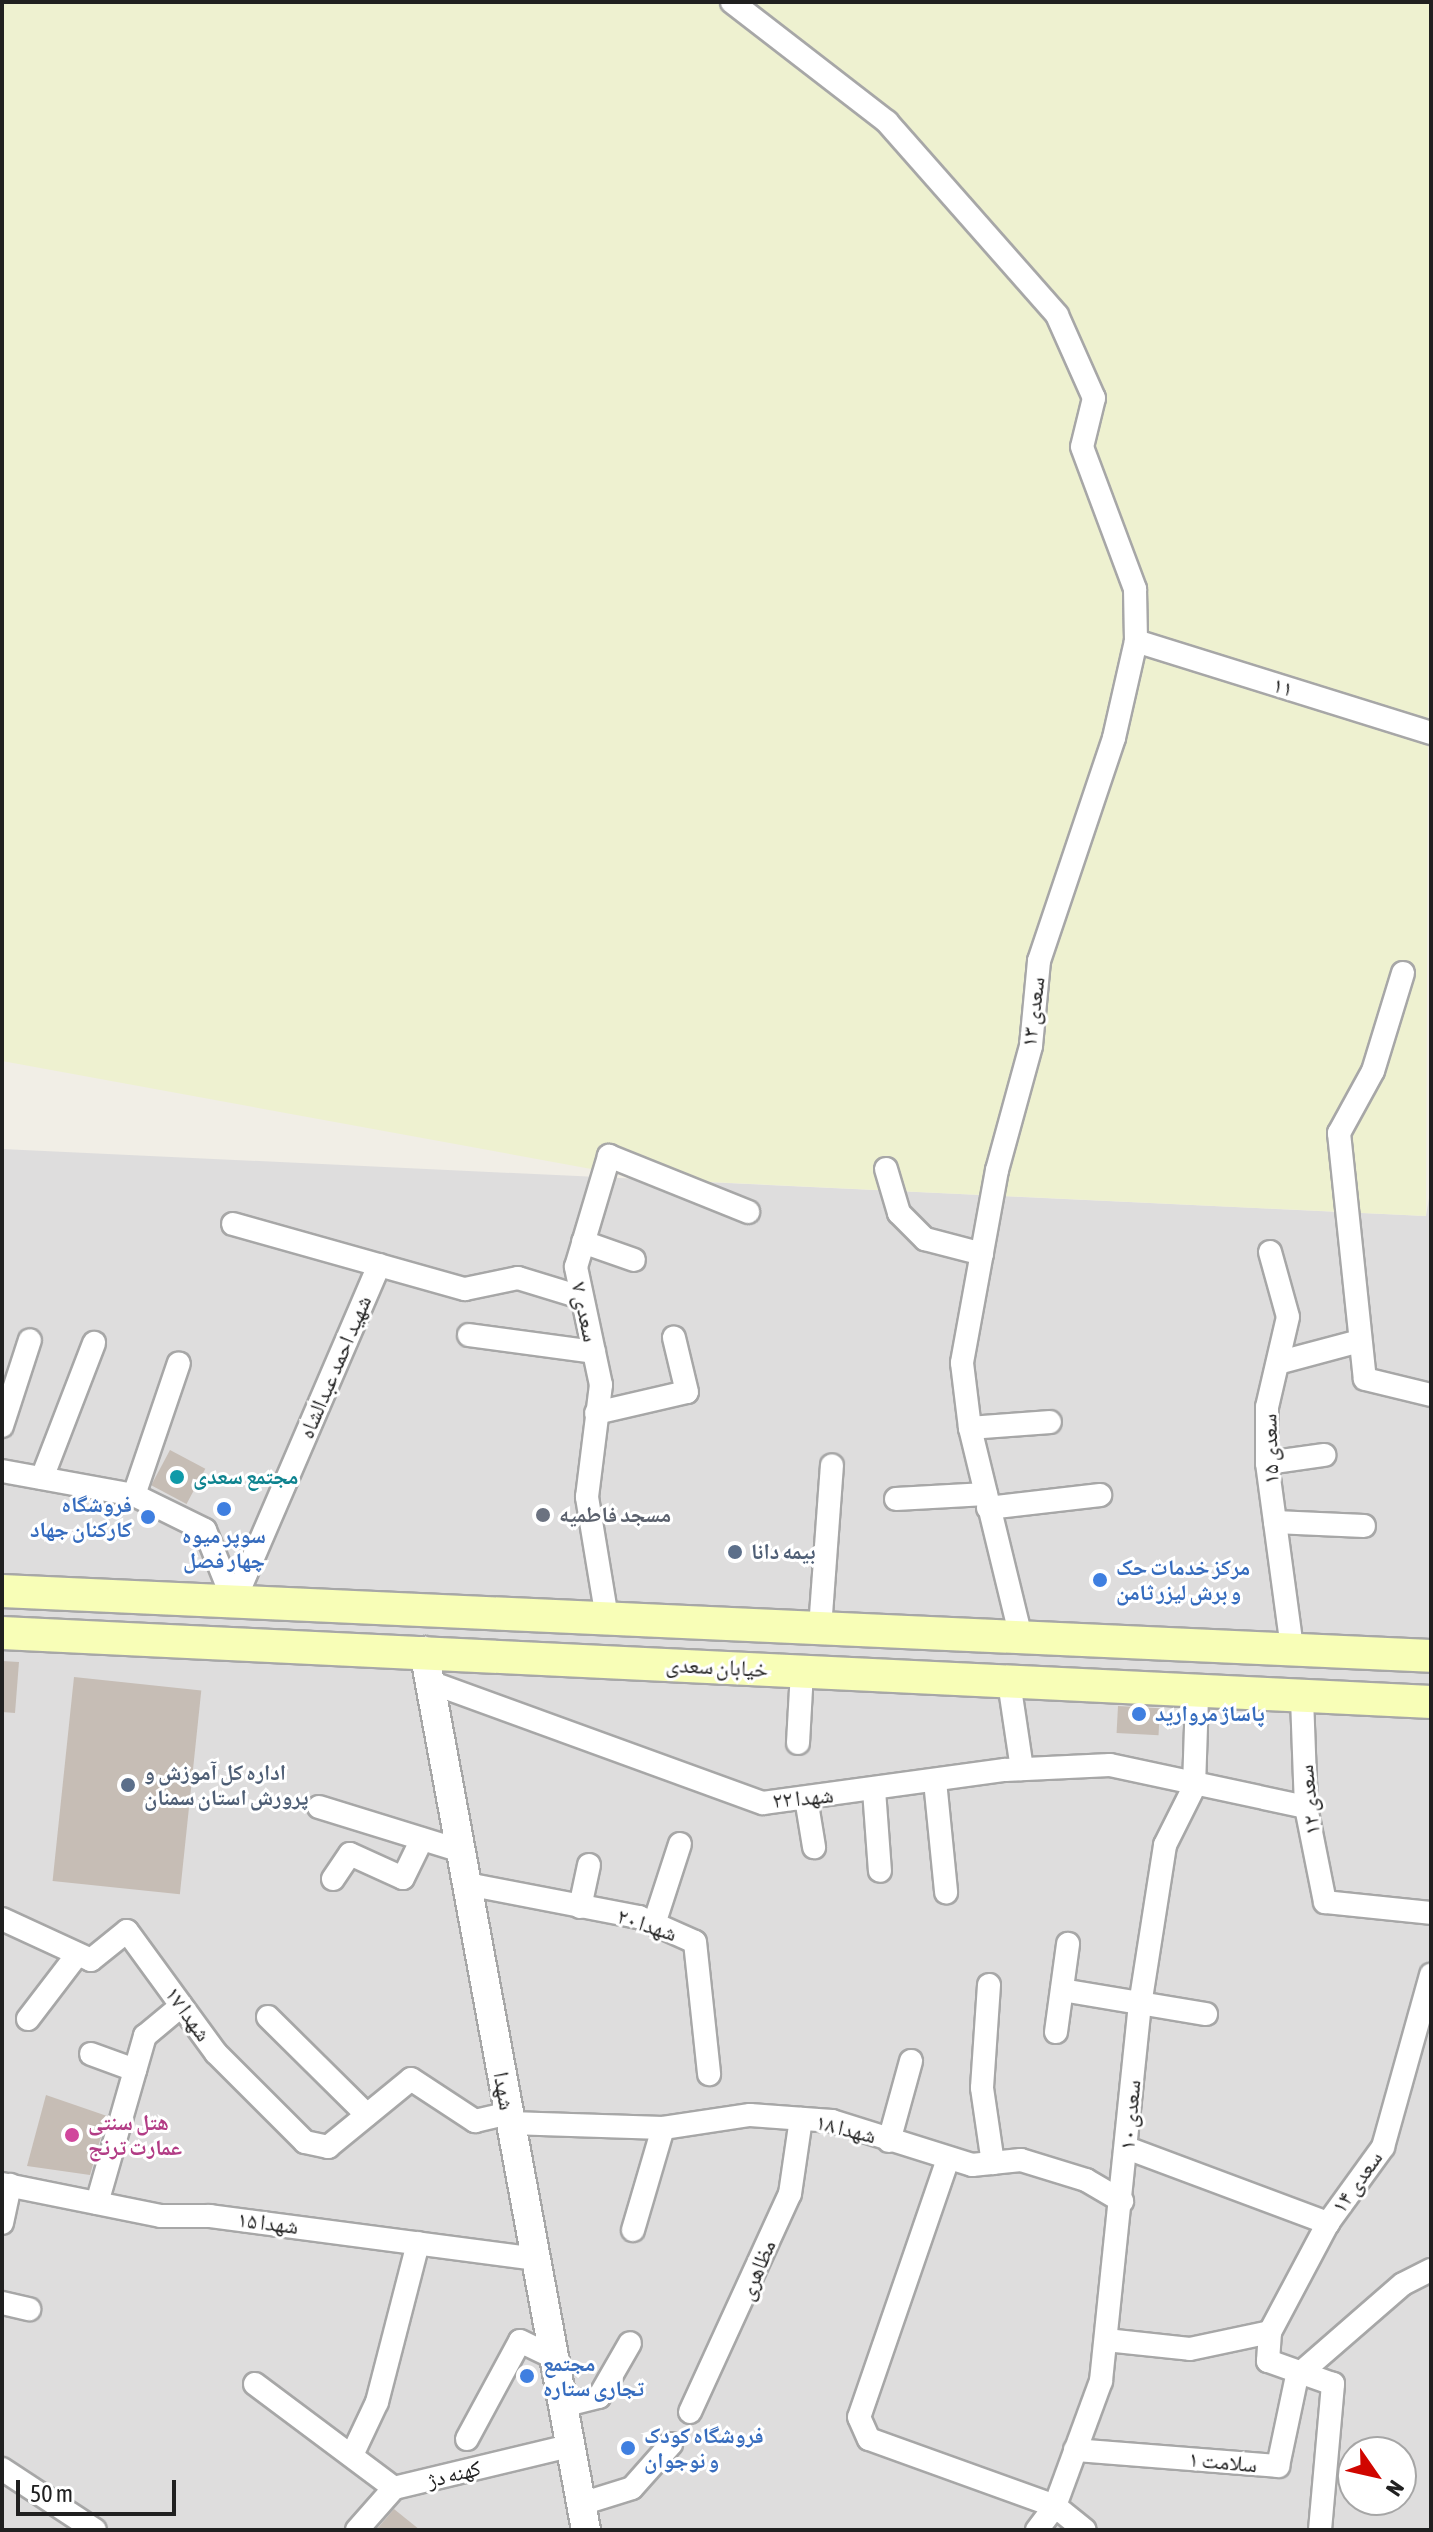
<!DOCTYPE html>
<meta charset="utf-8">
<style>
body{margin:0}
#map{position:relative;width:1433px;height:2532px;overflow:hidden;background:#f1eee6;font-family:"Asap Condensed","Noto Naskh Arabic",sans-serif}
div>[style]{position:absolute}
.residential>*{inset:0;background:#dedddd}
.farmland>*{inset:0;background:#eef1d0}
.building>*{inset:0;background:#c6bdb5;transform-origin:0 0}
.roads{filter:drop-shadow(2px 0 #a7a7a7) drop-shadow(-2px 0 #a7a7a7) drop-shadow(0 2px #a7a7a7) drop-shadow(0 -2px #a7a7a7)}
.minor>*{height:22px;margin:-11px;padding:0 11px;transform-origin:11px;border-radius:11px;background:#fff}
.tertiary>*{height:28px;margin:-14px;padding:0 14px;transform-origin:14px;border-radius:14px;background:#fff}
.secondary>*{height:32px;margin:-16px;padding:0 16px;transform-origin:16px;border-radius:16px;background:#f8feb7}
.dots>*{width:22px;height:22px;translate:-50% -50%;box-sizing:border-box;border:4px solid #fff;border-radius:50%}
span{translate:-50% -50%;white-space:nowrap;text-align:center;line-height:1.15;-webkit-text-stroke:6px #fff;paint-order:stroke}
.street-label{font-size:22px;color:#202020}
.culture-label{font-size:22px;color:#0d838f;font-weight:700}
.left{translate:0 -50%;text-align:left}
.shop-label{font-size:22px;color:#366cbe;font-weight:700}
.right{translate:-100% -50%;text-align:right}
.worship-label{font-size:22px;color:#5b616d;font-weight:700}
.service-label{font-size:22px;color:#4e5e75;font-weight:700}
.hotel-label{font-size:22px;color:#b23c85;font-weight:700}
.frame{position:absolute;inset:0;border:4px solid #202020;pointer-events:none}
.north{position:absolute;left:1337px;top:2436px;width:80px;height:80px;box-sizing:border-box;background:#fff;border:2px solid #a6a6a6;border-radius:50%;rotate:124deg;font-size:22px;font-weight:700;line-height:32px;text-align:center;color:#202020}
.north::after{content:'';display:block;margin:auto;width:28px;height:36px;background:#d00600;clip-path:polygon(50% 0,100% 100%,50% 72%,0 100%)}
.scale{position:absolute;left:16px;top:2480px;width:160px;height:36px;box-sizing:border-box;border:4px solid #202020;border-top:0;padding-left:10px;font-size:24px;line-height:28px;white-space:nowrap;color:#202020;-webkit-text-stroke:6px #fff;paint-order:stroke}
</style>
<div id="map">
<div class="residential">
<div style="clip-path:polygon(evenodd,2px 1149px,1426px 1216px,1431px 1186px,1431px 2530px,2px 2530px,2px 1149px,1353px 2452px,1401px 2452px,1401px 2500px,1353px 2500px,1353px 2452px)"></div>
</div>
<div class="farmland">
<div style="clip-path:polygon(2px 2px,1431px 2px,1426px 1216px,646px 1179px,2px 1061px)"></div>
</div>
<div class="building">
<div style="left:170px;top:1450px;width:40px;height:40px;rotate:28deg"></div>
<div style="clip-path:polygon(2px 1661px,19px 1662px,15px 1713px,2px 1712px)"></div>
<div style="left:74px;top:1677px;width:128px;height:205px;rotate:6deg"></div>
<div style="left:1118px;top:1706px;width:42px;height:27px;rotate:3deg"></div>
<div style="clip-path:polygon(46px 2095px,107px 2116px,90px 2175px,27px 2166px)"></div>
<div style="clip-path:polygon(394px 2509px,420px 2530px,376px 2530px)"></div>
</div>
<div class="roads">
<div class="minor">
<div style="left:732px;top:2px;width:196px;rotate:37.7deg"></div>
<div style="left:887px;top:122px;width:257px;rotate:48.6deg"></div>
<div style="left:1057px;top:315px;width:91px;rotate:66deg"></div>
<div style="left:1094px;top:398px;width:50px;rotate:103.8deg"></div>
<div style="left:1082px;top:447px;width:152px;rotate:69.5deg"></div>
<div style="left:1135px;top:589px;width:52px;rotate:88.9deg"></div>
<div style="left:1136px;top:641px;width:99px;rotate:102.8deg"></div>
<div style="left:1114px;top:738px;width:235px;rotate:108.6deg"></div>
<div style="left:1039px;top:961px;width:85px;rotate:95.4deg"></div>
<div style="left:1031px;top:1046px;width:129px;rotate:105.3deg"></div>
<div style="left:997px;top:1170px;width:196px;rotate:100.3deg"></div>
<div style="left:962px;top:1363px;width:65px;rotate:83deg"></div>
<div style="left:970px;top:1428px;width:215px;rotate:76.3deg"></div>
<div style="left:1136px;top:641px;width:309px;rotate:17.3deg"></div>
<div style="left:1403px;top:973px;width:102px;rotate:107deg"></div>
<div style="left:1373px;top:1071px;width:71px;rotate:118.7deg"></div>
<div style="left:1339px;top:1133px;width:247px;rotate:84deg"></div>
<div style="left:1365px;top:1379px;width:68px;rotate:13.6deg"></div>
<div style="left:886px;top:1169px;width:46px;rotate:73.5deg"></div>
<div style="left:899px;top:1213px;width:37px;rotate:45deg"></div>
<div style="left:925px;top:1239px;width:59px;rotate:14.7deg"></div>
<div style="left:233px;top:1224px;width:241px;rotate:15.7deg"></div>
<div style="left:465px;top:1289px;width:54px;rotate:-11.7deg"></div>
<div style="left:518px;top:1278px;width:65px;rotate:17deg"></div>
<div style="left:583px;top:1242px;width:54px;rotate:19.4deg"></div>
<div style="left:1270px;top:1252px;width:67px;rotate:74.5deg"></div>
<div style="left:1288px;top:1317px;width:92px;rotate:103.1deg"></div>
<div style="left:1267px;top:1407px;width:56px;rotate:90deg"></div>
<div style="left:1267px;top:1463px;width:188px;rotate:82.3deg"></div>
<div style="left:469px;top:1335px;width:126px;rotate:7.7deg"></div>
<div style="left:1281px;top:1362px;width:78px;rotate:-14.9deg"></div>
<div style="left:596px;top:1413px;width:93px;rotate:-13deg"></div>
<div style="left:687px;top:1392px;width:56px;rotate:-103.5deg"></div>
<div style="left:2px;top:1426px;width:90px;rotate:-72deg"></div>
<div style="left:970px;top:1428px;width:80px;rotate:-4.3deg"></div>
<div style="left:1267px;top:1463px;width:58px;rotate:-8deg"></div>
<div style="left:2px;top:1471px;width:134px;rotate:10.3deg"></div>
<div style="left:134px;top:1495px;width:79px;rotate:26.2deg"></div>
<div style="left:205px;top:1530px;width:78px;rotate:68.1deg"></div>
<div style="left:42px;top:1478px;width:145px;rotate:-68.9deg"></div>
<div style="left:134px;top:1495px;width:139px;rotate:-71.2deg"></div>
<div style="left:896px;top:1499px;width:90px;rotate:-3.2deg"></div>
<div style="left:988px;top:1508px;width:113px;rotate:-6.6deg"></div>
<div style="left:1275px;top:1522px;width:89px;rotate:2.6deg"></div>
<div style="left:234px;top:1602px;width:367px;rotate:-66.7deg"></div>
<div style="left:607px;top:1618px;width:123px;rotate:-99.4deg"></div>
<div style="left:587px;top:1497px;width:113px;rotate:-82.9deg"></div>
<div style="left:601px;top:1385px;width:121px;rotate:-102deg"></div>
<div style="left:576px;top:1267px;width:116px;rotate:-73.4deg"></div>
<div style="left:609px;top:1156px;width:150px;rotate:21.9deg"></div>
<div style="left:820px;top:1628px;width:163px;rotate:-85.8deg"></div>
<div style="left:430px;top:1682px;width:354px;rotate:20deg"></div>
<div style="left:763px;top:1803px;width:244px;rotate:-7.8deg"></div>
<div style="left:1005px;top:1770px;width:105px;rotate:-2.7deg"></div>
<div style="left:1110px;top:1765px;width:200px;rotate:12.1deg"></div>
<div style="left:1009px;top:1682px;width:88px;rotate:81.5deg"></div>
<div style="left:1302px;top:1698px;width:109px;rotate:87.9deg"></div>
<div style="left:1306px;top:1807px;width:97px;rotate:78.7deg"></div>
<div style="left:1325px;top:1902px;width:107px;rotate:5.9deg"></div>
<div style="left:798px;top:1743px;width:71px;rotate:-86.8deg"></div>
<div style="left:935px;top:1781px;width:112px;rotate:84.3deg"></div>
<div style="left:874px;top:1790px;width:81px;rotate:85.8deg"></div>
<div style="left:806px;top:1798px;width:50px;rotate:80.7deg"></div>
<div style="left:319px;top:1807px;width:149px;rotate:17.2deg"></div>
<div style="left:333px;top:1879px;width:30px;rotate:-56deg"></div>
<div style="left:350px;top:1854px;width:58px;rotate:24.4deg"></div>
<div style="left:403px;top:1878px;width:43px;rotate:-64deg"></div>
<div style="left:467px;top:1884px;width:175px;rotate:10.9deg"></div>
<div style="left:639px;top:1917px;width:61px;rotate:24.1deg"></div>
<div style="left:695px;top:1942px;width:133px;rotate:83.9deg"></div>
<div style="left:580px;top:1907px;width:43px;rotate:-77.9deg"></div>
<div style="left:2px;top:1919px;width:98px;rotate:24.7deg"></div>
<div style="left:91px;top:1960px;width:46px;rotate:-38.9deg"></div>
<div style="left:127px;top:1931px;width:151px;rotate:53.9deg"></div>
<div style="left:216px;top:2053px;width:126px;rotate:45deg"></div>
<div style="left:305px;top:2142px;width:24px;rotate:12deg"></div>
<div style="left:328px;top:2147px;width:107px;rotate:-39.3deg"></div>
<div style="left:411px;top:2079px;width:77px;rotate:33.3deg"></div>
<div style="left:475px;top:2121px;width:35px;rotate:-13deg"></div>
<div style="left:654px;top:1924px;width:84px;rotate:-72deg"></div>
<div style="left:989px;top:1985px;width:103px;rotate:93.9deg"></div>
<div style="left:982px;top:2088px;width:76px;rotate:81.7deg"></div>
<div style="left:1062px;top:1990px;width:146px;rotate:9.5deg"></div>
<div style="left:268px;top:2017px;width:139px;rotate:44.7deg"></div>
<div style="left:28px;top:2019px;width:81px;rotate:-52.6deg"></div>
<div style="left:1056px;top:2032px;width:89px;rotate:-82.2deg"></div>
<div style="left:91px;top:2054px;width:47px;rotate:20deg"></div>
<div style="left:510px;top:2123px;width:153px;rotate:1.9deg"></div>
<div style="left:663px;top:2128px;width:88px;rotate:-8.5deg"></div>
<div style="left:750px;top:2115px;width:82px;rotate:4.2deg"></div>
<div style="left:832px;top:2121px;width:147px;rotate:17.4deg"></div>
<div style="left:972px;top:2165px;width:49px;rotate:-5.8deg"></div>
<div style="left:1021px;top:2160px;width:68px;rotate:17.1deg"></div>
<div style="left:1086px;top:2180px;width:42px;rotate:30.3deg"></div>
<div style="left:889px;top:2141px;width:83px;rotate:-74.6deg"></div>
<div style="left:1127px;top:2148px;width:215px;rotate:20.5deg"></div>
<div style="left:948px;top:2159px;width:273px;rotate:109deg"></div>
<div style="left:859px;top:2417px;width:24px;rotate:66deg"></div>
<div style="left:869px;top:2439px;width:198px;rotate:19.8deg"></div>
<div style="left:1055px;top:2506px;width:38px;rotate:39deg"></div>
<div style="left:2px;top:2184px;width:162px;rotate:11.4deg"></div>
<div style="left:161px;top:2216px;width:49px"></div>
<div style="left:210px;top:2216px;width:328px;rotate:7.5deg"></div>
<div style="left:97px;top:2203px;width:174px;rotate:-74deg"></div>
<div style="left:145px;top:2036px;width:47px;rotate:-39.8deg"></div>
<div style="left:2px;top:2223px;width:39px;rotate:-78deg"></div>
<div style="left:633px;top:2230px;width:106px;rotate:-73.6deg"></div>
<div style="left:2px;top:2303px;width:28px;rotate:13deg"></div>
<div style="left:1106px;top:2340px;width:84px;rotate:6.1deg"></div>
<div style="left:1190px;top:2349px;width:82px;rotate:-12deg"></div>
<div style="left:255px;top:2384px;width:174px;rotate:36.8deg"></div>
<div style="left:562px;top:2406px;width:38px;rotate:-14deg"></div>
<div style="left:599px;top:2397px;width:62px;rotate:-60.1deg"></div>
<div style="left:690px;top:2412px;width:240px;rotate:-65.4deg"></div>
<div style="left:790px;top:2194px;width:76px;rotate:-81.7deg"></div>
<div style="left:467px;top:2439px;width:111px;rotate:-61.6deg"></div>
<div style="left:520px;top:2341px;width:37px;rotate:26deg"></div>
<div style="left:1075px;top:2450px;width:204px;rotate:4.5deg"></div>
<div style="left:1278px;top:2466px;width:92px;rotate:-78.1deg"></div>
<div style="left:1297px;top:2376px;width:140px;rotate:-41deg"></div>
<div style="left:1403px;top:2284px;width:31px;rotate:-27deg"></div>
<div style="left:352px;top:2455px;width:59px;rotate:-64.7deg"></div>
<div style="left:377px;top:2402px;width:164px;rotate:-75.5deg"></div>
<div style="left:2px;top:2469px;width:111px;rotate:33.3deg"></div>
<div style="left:581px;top:2504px;width:53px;rotate:-17.4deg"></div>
<div style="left:632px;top:2488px;width:59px;rotate:-48.4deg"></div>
<div style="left:357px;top:2530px;width:56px;rotate:-48.6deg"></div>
<div style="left:394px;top:2488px;width:180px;rotate:-13.5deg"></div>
<div style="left:1037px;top:2530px;width:30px;rotate:-53deg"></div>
<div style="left:1055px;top:2506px;width:133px;rotate:-69.8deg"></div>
<div style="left:1101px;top:2381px;width:378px;rotate:-84.1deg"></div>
<div style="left:1140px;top:2005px;width:162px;rotate:-81.1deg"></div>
<div style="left:1165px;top:1845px;width:65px;rotate:-63.4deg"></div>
<div style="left:1194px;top:1787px;width:92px;rotate:-88.1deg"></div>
<div style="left:1320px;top:2530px;width:147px;rotate:-84.9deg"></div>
<div style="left:1333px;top:2384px;width:69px;rotate:-160.5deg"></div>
<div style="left:1268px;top:2361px;width:29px;rotate:-86deg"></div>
<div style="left:1270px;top:2332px;width:123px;rotate:-62deg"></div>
<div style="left:1328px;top:2223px;width:94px;rotate:-54.1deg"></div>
<div style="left:1383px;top:2147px;width:179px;rotate:-74.4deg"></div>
</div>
<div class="tertiary">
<div style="left:424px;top:1651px;width:894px;rotate:79.56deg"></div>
</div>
<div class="secondary">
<div style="left:2px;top:1591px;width:1430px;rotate:2.6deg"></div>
<div style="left:2px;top:1633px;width:1431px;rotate:2.76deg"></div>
</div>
</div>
<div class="dots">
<div style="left:177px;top:1477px;background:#0f9aa8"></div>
<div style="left:224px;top:1509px;background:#3f7fe0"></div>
<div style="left:543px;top:1515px;background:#6b7280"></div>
<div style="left:148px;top:1517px;background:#3f7fe0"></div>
<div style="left:735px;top:1552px;background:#5c6f8a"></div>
<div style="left:1100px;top:1580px;background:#3f7fe0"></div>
<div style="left:1139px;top:1714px;background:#3f7fe0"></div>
<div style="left:128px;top:1785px;background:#5c6f8a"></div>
<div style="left:72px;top:2135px;background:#d1479c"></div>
<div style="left:527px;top:2376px;background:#3f7fe0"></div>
<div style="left:628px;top:2448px;background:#3f7fe0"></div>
</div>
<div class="street-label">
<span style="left:1283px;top:687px;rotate:17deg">۱۱</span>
<span style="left:1033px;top:1012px;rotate:-83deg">سعدی ۱۳</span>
<span style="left:585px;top:1312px;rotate:78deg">سعدی ۷</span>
<span style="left:335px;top:1367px;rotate:-67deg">شهید احمد عبدالشاه</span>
<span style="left:1270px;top:1449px;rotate:-92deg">سعدی ۱۵</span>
<span style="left:717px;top:1667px;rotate:3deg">خیابان سعدی</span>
<span style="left:803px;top:1798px;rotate:-6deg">شهدا ۲۲</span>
<span style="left:1309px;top:1800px;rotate:-96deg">سعدی ۱۲</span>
<span style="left:647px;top:1925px;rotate:18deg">شهدا ۲۰</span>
<span style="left:188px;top:2014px;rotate:54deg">شهدا ۱۷</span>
<span style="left:504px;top:2091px;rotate:80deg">شهدا</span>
<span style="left:1130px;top:2115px;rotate:-85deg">سعدی ۱۰</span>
<span style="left:846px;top:2129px;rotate:14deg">شهدا ۱۸</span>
<span style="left:1357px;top:2182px;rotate:-55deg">سعدی ۱۴</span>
<span style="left:268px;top:2223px;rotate:7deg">شهدا ۱۵</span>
<span style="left:757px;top:2270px;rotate:-67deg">مظاهری</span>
<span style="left:1223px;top:2462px;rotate:5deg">سلامت ۱</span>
<span style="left:454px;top:2474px;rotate:-14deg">کهنه دژ</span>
</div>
<div class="culture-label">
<span class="left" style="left:193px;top:1477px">مجتمع سعدی</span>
</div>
<div class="shop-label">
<span class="right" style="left:132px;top:1517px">فروشگاه<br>کارکنان جهاد</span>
<span style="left:224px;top:1548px">سوپر میوه<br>چهار فصل</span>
<span class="left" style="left:1116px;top:1580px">مرکز خدمات حک<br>و برش لیزر ثامن</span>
<span class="left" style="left:1155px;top:1714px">پاساژ مروارید</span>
<span class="left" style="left:543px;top:2376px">مجتمع<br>تجاری ستاره</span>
<span class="left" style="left:644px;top:2448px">فروشگاه کودک<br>و نوجوان</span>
</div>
<div class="worship-label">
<span class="left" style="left:559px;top:1515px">مسجد فاطمیه</span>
</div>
<div class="service-label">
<span class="left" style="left:751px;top:1552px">بیمه دانا</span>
<span class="left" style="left:144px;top:1785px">اداره کل آموزش و<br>پرورش استان سمنان</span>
</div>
<div class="hotel-label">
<span class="left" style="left:88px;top:2135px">هتل سنتی<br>عمارت ترنج</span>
</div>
<div class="frame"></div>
<div class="north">N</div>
<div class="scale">50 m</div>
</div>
